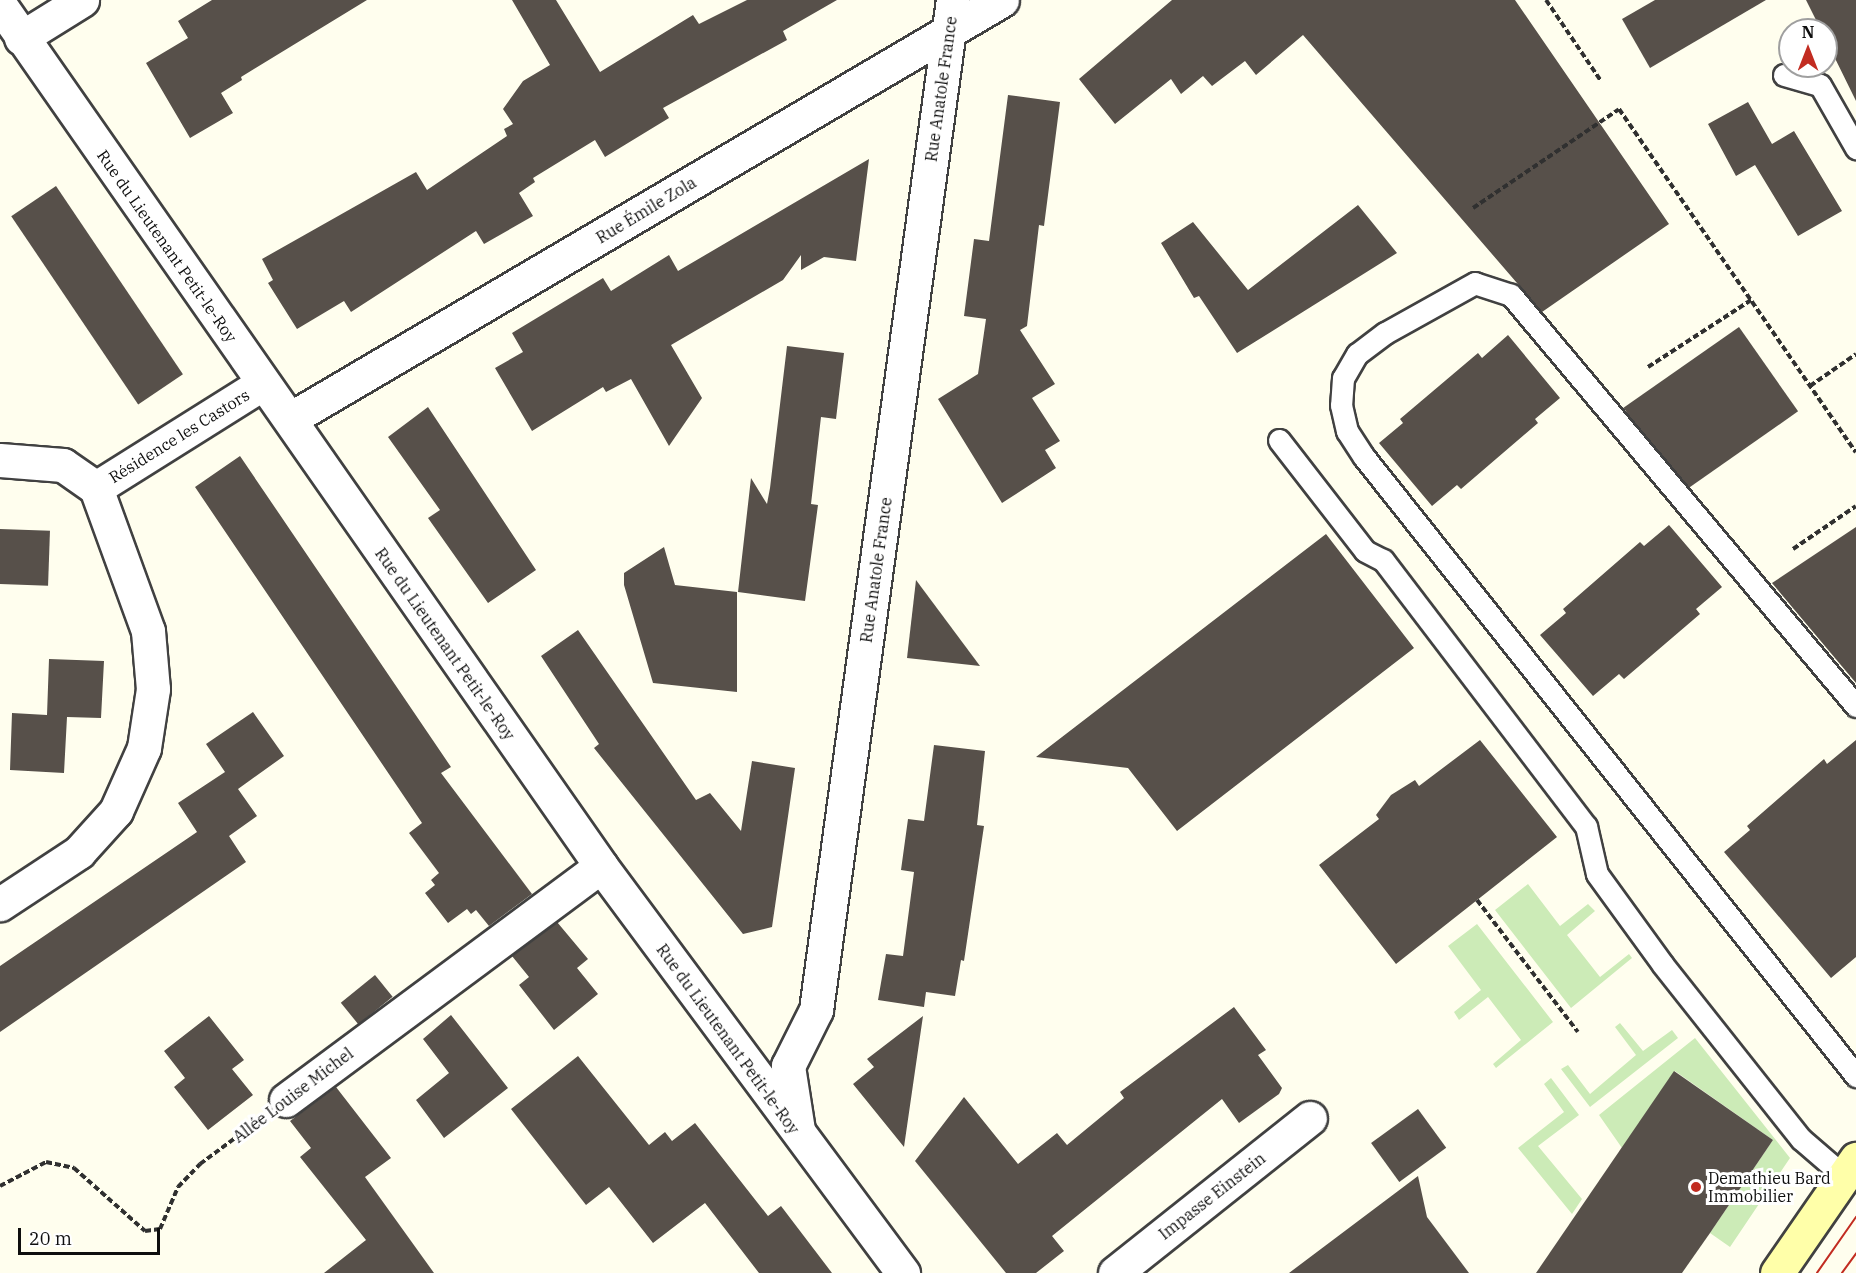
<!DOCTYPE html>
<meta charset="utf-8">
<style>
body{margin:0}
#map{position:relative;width:1856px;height:1273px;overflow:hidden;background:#fffeee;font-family:"IBM Plex Serif",serif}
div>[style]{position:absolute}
.green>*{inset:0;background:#ccebb7}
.building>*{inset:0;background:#57504a;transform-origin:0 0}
.path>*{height:4px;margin-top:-2px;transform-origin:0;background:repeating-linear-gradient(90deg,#303030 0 6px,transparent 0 9px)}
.roads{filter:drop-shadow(2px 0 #414141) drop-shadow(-2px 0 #414141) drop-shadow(0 2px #414141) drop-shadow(0 -2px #414141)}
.lane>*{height:21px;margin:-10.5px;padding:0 10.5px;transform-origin:10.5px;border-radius:10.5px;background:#fff}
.street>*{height:33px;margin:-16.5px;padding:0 16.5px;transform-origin:16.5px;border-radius:16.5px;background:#fff}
.secondary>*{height:33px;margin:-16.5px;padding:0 16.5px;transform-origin:16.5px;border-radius:16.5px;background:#ffffa9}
.tram>*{height:1.5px;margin:-0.75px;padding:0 0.75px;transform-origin:0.75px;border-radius:0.75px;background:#c22c21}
.dots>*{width:16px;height:16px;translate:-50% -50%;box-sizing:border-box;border:3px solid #fff;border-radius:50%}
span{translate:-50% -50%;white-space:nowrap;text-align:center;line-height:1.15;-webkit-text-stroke:6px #fff;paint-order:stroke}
.street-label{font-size:16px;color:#0e0e0e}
.poi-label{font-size:16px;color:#0e0e0e}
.left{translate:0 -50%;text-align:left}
.north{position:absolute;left:1778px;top:18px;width:60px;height:60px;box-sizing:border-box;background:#fff;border:2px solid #9f9f9f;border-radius:50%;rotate:0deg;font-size:16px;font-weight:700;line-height:24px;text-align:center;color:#0e0e0e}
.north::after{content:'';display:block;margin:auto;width:21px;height:27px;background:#c22c21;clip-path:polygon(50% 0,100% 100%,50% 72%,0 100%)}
.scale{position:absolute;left:18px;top:1228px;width:142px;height:27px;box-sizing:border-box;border:3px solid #0e0e0e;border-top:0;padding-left:8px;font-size:18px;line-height:21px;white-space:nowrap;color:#0e0e0e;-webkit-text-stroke:4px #fff;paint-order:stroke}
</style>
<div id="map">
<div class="green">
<div style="clip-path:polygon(1528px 884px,1560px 926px,1588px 904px,1595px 911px,1567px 935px,1600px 977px,1629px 954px,1632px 958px,1571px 1008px,1495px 910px)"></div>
<div style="clip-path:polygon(1477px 924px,1553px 1022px,1496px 1068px,1493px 1064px,1521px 1040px,1488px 997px,1459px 1020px,1454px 1012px,1481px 990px,1448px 946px)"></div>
<div style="clip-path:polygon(1620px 1023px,1643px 1051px,1672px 1030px,1678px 1038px,1590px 1107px,1561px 1069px,1568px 1065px,1590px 1094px,1636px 1055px,1615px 1027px)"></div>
<div style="clip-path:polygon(1695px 1038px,1790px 1158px,1730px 1247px,1710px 1233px,1773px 1140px,1675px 1071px,1622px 1148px,1599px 1115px)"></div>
<div style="clip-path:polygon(1551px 1078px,1579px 1115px,1538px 1146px,1582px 1199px,1572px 1214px,1518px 1148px,1564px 1112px,1544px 1084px)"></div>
</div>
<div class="building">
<div style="clip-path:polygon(212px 0,367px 0,241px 77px,242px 80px,221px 93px,233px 113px,190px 138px,146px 63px,188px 38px,178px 21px)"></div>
<div style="clip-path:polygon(512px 0,556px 0,600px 72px,693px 15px,699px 24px,747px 0,837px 0,783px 31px,787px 40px,663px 108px,669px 118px,605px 157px,595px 140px,533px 178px,535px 182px,519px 193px,533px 216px,484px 244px,476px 231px,351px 312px,344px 301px,297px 329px,268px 283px,273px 280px,262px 259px,416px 172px,427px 190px,507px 136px,504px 129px,513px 124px,503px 109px,523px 81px,550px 65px)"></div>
<div style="clip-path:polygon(1172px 0,1515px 0,1669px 224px,1542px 312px,1303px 35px,1256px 75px,1245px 61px,1212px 86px,1203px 76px,1181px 94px,1171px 79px,1115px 124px,1079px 79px)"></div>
<div style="clip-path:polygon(1655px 0,1766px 0,1650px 68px,1622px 19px)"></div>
<div style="clip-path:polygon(1806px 0,1856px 0,1856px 101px,1826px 40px,1826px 30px,1821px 30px)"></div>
<div style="clip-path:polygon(1008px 95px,1060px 102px,1044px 226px,1039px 225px,1027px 326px,1020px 330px,1055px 384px,1032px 398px,1060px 441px,1045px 450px,1056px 468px,1002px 503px,938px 399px,978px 374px,986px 319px,964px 316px,974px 239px,989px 241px)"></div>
<div style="clip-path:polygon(1748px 102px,1772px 144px,1794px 131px,1842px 211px,1798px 236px,1755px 165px,1736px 176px,1708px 124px)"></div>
<div style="clip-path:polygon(869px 159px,856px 261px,824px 257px,801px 270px,801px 255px,783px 280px,671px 345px,702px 398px,669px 446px,631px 379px,606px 392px,603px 387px,532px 431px,495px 368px,523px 352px,512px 333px,603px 278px,611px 291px,669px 255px,678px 271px)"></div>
<div style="left:56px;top:186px;width:227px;height:54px;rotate:56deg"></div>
<div style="clip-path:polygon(1358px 205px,1397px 253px,1237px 353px,1199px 296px,1194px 298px,1161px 243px,1193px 222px,1248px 290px)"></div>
<div style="left:1739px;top:327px;width:103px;height:141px;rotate:55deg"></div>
<div style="clip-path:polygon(1508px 335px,1560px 398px,1535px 419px,1538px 423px,1461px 489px,1457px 485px,1432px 506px,1379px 443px,1403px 423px,1400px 419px,1478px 353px,1482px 358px)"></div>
<div style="clip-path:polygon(787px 346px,844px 353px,836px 419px,821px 417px,811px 504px,818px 505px,805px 601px,738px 592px,751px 478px,767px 504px,770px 488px)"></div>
<div style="clip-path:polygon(428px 407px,536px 570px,488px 603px,428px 518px,440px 510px,388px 437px)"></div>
<div style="clip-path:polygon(240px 456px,451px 767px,441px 773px,532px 894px,489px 926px,476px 910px,471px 914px,467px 909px,448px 923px,425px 893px,435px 885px,431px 880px,439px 873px,409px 833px,422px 823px,195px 487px)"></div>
<div style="clip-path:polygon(1669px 525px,1722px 587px,1696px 609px,1700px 614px,1624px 679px,1619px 674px,1593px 696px,1540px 635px,1566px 613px,1563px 609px,1640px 542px,1644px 546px)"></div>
<div style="clip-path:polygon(1856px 527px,1856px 683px,1772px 583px)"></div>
<div style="left:0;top:529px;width:50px;height:55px;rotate:2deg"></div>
<div style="clip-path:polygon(1326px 534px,1414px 648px,1177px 831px,1128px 768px,1036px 757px)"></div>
<div style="clip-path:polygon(664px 547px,675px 585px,737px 592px,737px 692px,653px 683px,624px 585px,624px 573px)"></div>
<div style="clip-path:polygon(916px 580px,980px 666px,907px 658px)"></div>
<div style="clip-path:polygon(578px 630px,696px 800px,710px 793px,741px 831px,752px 761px,795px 768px,772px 927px,743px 934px,594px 748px,599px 744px,541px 656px)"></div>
<div style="clip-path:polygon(49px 659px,104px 661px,101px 718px,67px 717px,64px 773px,10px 770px,12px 713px,47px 715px)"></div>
<div style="clip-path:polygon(253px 712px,284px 756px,238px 789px,257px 816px,229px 836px,246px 862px,0 1032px,0 966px,197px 832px,178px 803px,225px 772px,206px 744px)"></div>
<div style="clip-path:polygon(1480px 740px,1557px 837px,1396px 964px,1319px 865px,1379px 819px,1376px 815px,1391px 795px,1415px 780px,1419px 786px)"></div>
<div style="clip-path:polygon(1856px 740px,1856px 957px,1831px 978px,1724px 852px,1750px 830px,1747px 826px,1824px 759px,1827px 764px)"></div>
<div style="clip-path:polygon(934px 745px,985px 751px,977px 825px,984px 826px,964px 961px,961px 960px,955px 996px,926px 992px,924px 1007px,878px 1000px,886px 954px,903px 956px,914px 872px,901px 870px,908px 819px,924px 821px)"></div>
<div style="clip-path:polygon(557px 922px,588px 959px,577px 968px,598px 994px,554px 1030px,519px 985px,529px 977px,512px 956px)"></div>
<div style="left:375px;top:975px;width:28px;height:44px;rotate:51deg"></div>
<div style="clip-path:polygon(1234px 1007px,1266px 1050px,1258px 1055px,1282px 1088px,1279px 1094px,1239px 1123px,1222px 1099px,1052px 1236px,1064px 1251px,1036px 1273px,1006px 1273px,915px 1161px,964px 1097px,1018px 1164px,1057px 1133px,1067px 1145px,1124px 1098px,1120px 1092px)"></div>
<div style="clip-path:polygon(451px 1015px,508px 1088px,444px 1138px,416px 1100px,449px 1073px,423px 1039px)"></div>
<div style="clip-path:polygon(209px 1016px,244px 1060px,232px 1069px,253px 1095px,208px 1130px,174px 1087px,185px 1078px,164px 1051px)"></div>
<div style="clip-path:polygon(923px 1016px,915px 1071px,904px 1147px,853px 1084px,874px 1067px,867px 1059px)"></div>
<div style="clip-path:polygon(578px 1056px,649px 1145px,665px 1132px,672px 1141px,695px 1123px,768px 1216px,781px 1206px,832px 1273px,759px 1273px,705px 1203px,653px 1243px,609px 1187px,586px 1205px,511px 1109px)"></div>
<div style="clip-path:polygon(1674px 1071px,1773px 1140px,1710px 1233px,1682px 1273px,1536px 1273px)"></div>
<div style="clip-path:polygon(336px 1087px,391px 1158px,365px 1177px,434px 1273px,324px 1273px,366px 1240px,300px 1157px,311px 1148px,290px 1121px)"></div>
<div style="left:1418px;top:1109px;width:48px;height:58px;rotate:54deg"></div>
<div style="clip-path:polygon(1418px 1176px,1427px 1217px,1469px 1273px,1289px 1273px)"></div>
</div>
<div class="path">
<div style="left:1546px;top:0;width:98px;rotate:55.8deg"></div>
<div style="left:1473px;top:208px;width:176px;rotate:-34.1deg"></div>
<div style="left:1619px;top:109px;width:417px;rotate:55.4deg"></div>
<div style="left:1648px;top:367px;width:123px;rotate:-33deg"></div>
<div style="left:1810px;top:386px;width:56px;rotate:-34.8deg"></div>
<div style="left:1793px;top:549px;width:76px;rotate:-34.3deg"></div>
<div style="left:1477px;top:900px;width:166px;rotate:52.6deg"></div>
<div style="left:0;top:1186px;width:52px;rotate:-27.6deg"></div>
<div style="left:46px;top:1162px;width:29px;rotate:12deg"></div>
<div style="left:74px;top:1168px;width:95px;rotate:41.6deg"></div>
<div style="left:145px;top:1231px;width:15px;rotate:-8deg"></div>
<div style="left:160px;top:1229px;width:46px;rotate:-66.8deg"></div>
<div style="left:178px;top:1187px;width:32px;rotate:-46deg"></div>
<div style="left:200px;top:1164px;width:67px;rotate:-36.5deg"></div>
</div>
<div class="roads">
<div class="lane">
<div style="left:1784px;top:75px;width:37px;rotate:16deg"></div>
<div style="left:1820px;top:85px;width:73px;rotate:60.3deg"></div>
<div style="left:1279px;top:440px;width:140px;rotate:52.2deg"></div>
<div style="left:1365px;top:551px;width:20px;rotate:27deg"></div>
<div style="left:1383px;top:560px;width:335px;rotate:52.7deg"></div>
<div style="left:1586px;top:826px;width:49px;rotate:77.1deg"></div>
<div style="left:1597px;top:874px;width:112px;rotate:54deg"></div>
<div style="left:1663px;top:965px;width:222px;rotate:51.6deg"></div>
<div style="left:1801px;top:1139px;width:57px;rotate:40.7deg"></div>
<div style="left:1856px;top:706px;width:537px;rotate:-130.01deg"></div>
<div style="left:1511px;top:295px;width:38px;rotate:-162deg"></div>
<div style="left:1475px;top:283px;width:103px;rotate:150.9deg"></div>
<div style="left:1385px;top:333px;width:35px;rotate:143deg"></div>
<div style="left:1357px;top:354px;width:28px;rotate:120deg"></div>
<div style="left:1343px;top:378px;width:27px;rotate:94deg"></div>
<div style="left:1341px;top:405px;width:27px;rotate:77deg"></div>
<div style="left:1347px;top:431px;width:31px;rotate:57deg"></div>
<div style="left:1364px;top:457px;width:791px;rotate:51.52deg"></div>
</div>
<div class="street">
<div style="left:0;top:5px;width:1050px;rotate:55.08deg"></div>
<div style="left:601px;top:866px;width:507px;rotate:53.42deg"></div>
<div style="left:21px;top:38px;width:72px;rotate:-31.9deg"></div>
<div style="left:290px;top:419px;width:826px;rotate:-30.48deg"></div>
<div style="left:0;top:460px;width:63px;rotate:4.5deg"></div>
<div style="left:63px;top:465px;width:40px;rotate:34.9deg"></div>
<div style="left:96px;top:488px;width:152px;rotate:70deg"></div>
<div style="left:148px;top:631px;width:58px;rotate:85.1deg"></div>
<div style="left:153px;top:689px;width:60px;rotate:98.7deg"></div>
<div style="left:144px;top:748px;width:69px;rotate:114deg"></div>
<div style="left:116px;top:811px;width:55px;rotate:132.1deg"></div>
<div style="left:79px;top:852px;width:95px;rotate:146.6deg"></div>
<div style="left:96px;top:488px;width:196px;rotate:-32.1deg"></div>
<div style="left:286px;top:1100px;width:392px;rotate:-36.6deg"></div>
<div style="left:798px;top:1130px;width:65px;rotate:-98.9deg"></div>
<div style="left:788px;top:1066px;width:63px;rotate:-63.4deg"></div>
<div style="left:816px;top:1010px;width:1019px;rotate:-82.28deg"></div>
<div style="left:1115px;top:1273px;width:249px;rotate:-38.5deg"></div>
</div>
<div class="secondary">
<div style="left:1777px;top:1273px;width:139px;rotate:-55.3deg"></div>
</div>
</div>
<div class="tram">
<div style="left:1817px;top:1273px;width:68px;rotate:-55.1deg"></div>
<div style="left:1842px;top:1273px;width:24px;rotate:-54deg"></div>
</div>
<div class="dots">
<div style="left:1696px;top:1187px;background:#c22c21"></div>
</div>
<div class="street-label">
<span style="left:941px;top:89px;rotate:-82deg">Rue Anatole France</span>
<span style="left:646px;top:210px;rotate:-31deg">Rue Émile Zola</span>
<span style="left:167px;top:246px;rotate:55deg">Rue du Lieutenant Petit-le-Roy</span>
<span style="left:179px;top:436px;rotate:-32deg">Résidence les Castors</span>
<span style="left:876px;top:570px;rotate:-82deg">Rue Anatole France</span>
<span style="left:445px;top:644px;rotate:55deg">Rue du Lieutenant Petit-le-Roy</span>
<span style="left:728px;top:1039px;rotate:54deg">Rue du Lieutenant Petit-le-Roy</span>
<span style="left:293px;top:1095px;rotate:-37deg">Allée Louise Michel</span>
<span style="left:1212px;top:1196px;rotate:-38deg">Impasse Einstein</span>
</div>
<div class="poi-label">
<span class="left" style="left:1708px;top:1187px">Demathieu Bard<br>Immobilier</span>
</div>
<div class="north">N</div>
<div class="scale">20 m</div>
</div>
